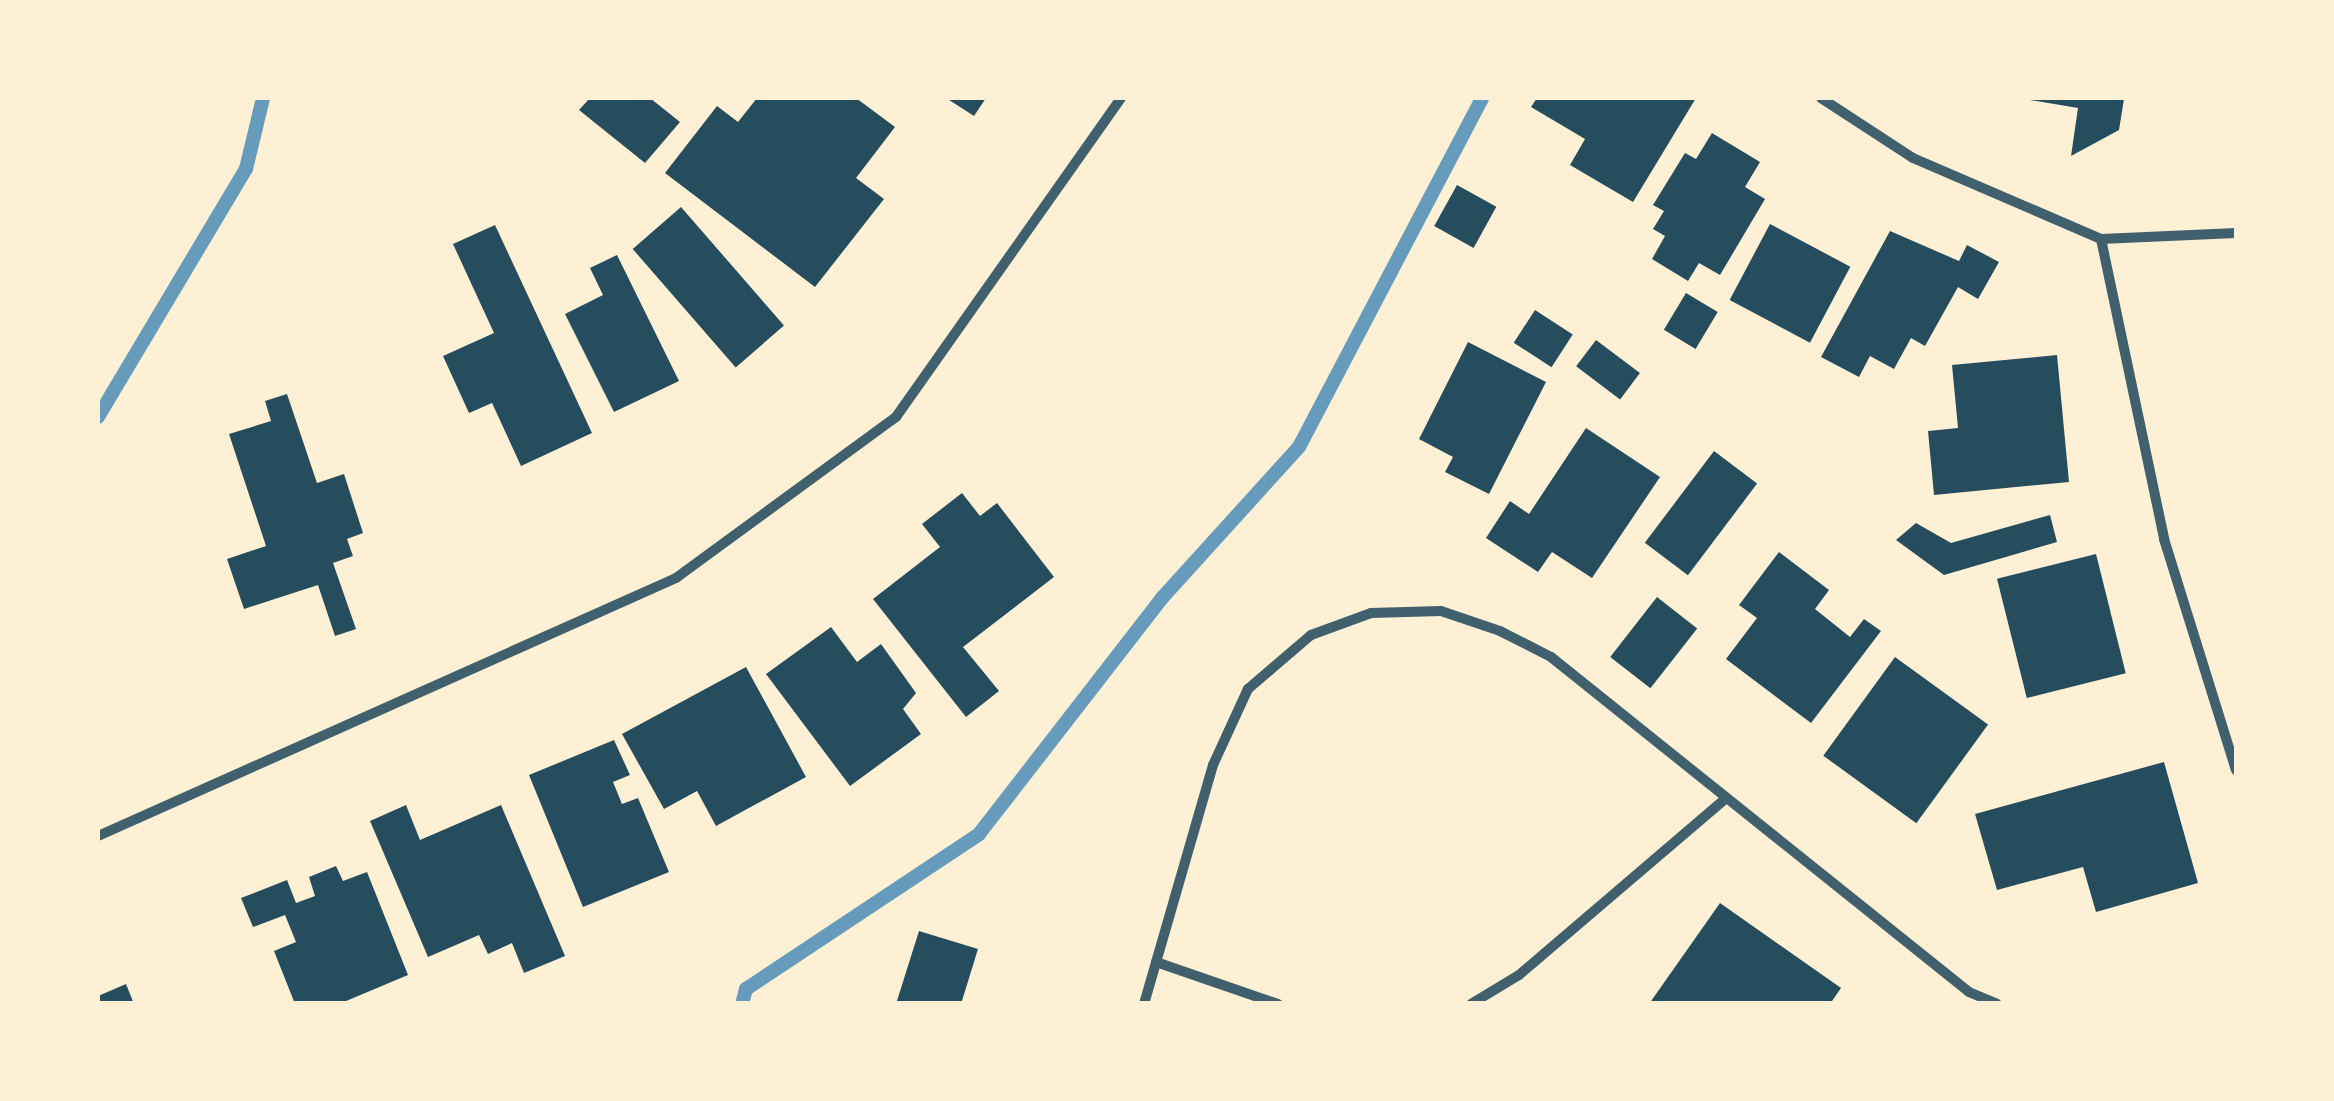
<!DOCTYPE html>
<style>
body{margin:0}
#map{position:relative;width:2334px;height:1101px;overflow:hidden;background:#fdf0d5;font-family:Signika,sans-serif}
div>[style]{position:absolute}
.stream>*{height:14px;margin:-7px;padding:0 7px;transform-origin:7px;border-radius:7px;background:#669bbc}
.building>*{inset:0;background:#264d5e;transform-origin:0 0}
.minor>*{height:10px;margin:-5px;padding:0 5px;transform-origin:5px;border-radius:5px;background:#3f606c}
span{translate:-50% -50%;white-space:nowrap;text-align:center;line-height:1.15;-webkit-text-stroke:10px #fdf0d5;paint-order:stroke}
.frame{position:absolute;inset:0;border:100px solid #fdf0d5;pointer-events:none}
</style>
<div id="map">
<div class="stream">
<div style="left:98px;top:417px;width:289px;rotate:-59.2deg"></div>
<div style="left:246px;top:169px;width:73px;rotate:-76.5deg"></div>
<div style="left:742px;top:1004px;width:16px;rotate:-75deg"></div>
<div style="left:746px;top:989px;width:280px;rotate:-33.6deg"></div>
<div style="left:979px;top:834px;width:299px;rotate:-52.2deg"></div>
<div style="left:1162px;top:598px;width:204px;rotate:-47.8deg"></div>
<div style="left:1299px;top:447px;width:394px;rotate:-62.3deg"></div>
</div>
<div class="building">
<div style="clip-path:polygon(590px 98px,650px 98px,680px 122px,645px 163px,579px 110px)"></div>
<div style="clip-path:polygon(757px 98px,856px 98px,895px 127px,856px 178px,884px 199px,815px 287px,665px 173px,717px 106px,738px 122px)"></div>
<div style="clip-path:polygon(946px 98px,986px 98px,974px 116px)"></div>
<div style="clip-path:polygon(1537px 98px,1696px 98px,1633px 202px,1570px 165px,1585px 139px,1531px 107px)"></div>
<div style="clip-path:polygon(2018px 98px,2116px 98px,2124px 99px,2119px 130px,2071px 156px,2078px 108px)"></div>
<div style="clip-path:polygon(1712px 133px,1760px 162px,1745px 187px,1765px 199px,1720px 275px,1699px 263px,1688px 281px,1652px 259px,1665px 236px,1653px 229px,1664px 211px,1653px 205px,1685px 153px,1696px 159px)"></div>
<div style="left:1457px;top:185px;width:45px;height:47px;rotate:29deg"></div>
<div style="left:681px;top:207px;width:157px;height:64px;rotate:49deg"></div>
<div style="left:1770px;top:224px;width:91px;height:86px;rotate:28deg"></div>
<div style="clip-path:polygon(495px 225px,592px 433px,521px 466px,492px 403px,469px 413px,443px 356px,494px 333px,453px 244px)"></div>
<div style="clip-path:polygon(1890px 231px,1959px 261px,1967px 245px,1999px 262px,1978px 299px,1958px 287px,1925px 346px,1911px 338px,1894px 369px,1870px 356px,1859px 377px,1821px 357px)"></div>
<div style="clip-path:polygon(617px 255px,679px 381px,614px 412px,565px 314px,603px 295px,590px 268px)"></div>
<div style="left:1686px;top:293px;width:37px;height:43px;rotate:31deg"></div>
<div style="left:1535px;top:310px;width:45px;height:39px;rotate:33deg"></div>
<div style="left:1596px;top:340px;width:55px;height:33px;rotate:37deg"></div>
<div style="clip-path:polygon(1468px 342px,1546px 382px,1489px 494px,1445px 472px,1453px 457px,1419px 439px)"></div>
<div style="clip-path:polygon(2057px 355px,2069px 482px,1934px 495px,1928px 431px,1958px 428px,1952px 365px)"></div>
<div style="clip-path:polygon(287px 394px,317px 483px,344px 474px,363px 533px,347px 539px,353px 556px,333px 563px,356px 629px,335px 636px,318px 585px,244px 609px,227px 559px,266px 546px,229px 434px,271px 421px,265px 401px)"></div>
<div style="clip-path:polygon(1586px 428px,1660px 477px,1592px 578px,1552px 552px,1538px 572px,1486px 538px,1510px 501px,1529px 514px)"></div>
<div style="left:1714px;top:451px;width:54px;height:115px;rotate:37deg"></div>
<div style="clip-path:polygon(962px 493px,980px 516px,997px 503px,1054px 577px,963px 647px,999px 691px,966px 717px,873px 599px,940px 547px,922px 524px)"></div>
<div style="clip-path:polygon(2050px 515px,2057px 542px,1944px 575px,1896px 540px,1916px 523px,1951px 543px)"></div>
<div style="clip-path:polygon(1779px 552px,1829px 590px,1815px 609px,1850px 637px,1864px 619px,1881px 631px,1811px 723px,1726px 659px,1757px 618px,1739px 605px)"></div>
<div style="left:2096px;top:554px;width:123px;height:102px;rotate:76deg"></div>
<div style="left:1657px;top:597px;width:51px;height:76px;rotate:38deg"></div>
<div style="clip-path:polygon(831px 627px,857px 662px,881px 644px,916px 693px,903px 709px,921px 734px,850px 786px,766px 674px)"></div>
<div style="left:1895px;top:657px;width:115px;height:122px;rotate:36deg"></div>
<div style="clip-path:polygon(746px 667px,806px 777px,716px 826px,697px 791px,664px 809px,622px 734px)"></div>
<div style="clip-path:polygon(614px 740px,630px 775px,613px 782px,622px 804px,638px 798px,669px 872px,583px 907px,529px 775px)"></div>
<div style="clip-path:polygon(2164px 762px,2198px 883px,2096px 912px,2083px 867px,1997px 890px,1975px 814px)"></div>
<div style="clip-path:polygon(406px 805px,420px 840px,501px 805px,565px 956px,524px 973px,512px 943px,488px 954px,479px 935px,428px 957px,370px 821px)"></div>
<div style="clip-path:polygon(336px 866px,343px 881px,367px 872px,408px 975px,339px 1004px,295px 1004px,274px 951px,296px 942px,285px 915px,253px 927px,241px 898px,287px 880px,296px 903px,315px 896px,309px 877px)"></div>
<div style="clip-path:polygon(1720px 903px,1841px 988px,1830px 1004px,1649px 1004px)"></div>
<div style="clip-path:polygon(919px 931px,978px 949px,961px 1004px,896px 1004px)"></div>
<div style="clip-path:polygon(126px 984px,134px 1004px,98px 1004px,98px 996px)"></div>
</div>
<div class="minor">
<div style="left:1821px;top:98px;width:110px;rotate:33.1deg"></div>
<div style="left:1913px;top:158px;width:205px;rotate:23.3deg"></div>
<div style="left:2101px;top:239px;width:135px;rotate:-2.5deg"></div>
<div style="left:2101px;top:239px;width:307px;rotate:78.1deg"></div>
<div style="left:2164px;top:539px;width:242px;rotate:72.7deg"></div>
<div style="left:98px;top:836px;width:633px;rotate:-24.05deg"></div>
<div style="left:676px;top:578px;width:273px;rotate:-36.2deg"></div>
<div style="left:896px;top:417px;width:390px;rotate:-54.8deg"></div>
<div style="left:1156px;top:962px;width:129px;rotate:19deg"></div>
<div style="left:1144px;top:1004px;width:249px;rotate:-73.9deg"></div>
<div style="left:1213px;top:765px;width:84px;rotate:-65.3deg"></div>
<div style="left:1248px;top:689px;width:83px;rotate:-40.6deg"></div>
<div style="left:1311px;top:635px;width:64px;rotate:-20.1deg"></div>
<div style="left:1371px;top:613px;width:70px;rotate:-1.6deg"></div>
<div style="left:1441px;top:611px;width:62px;rotate:18.7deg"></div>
<div style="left:1500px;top:631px;width:57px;rotate:27deg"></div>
<div style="left:1551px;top:657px;width:536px;rotate:38.71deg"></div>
<div style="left:1969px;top:992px;width:30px;rotate:23deg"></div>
<div style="left:1471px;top:1004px;width:56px;rotate:-31.1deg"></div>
<div style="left:1519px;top:975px;width:272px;rotate:-40.5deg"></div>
</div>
<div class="frame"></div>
</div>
